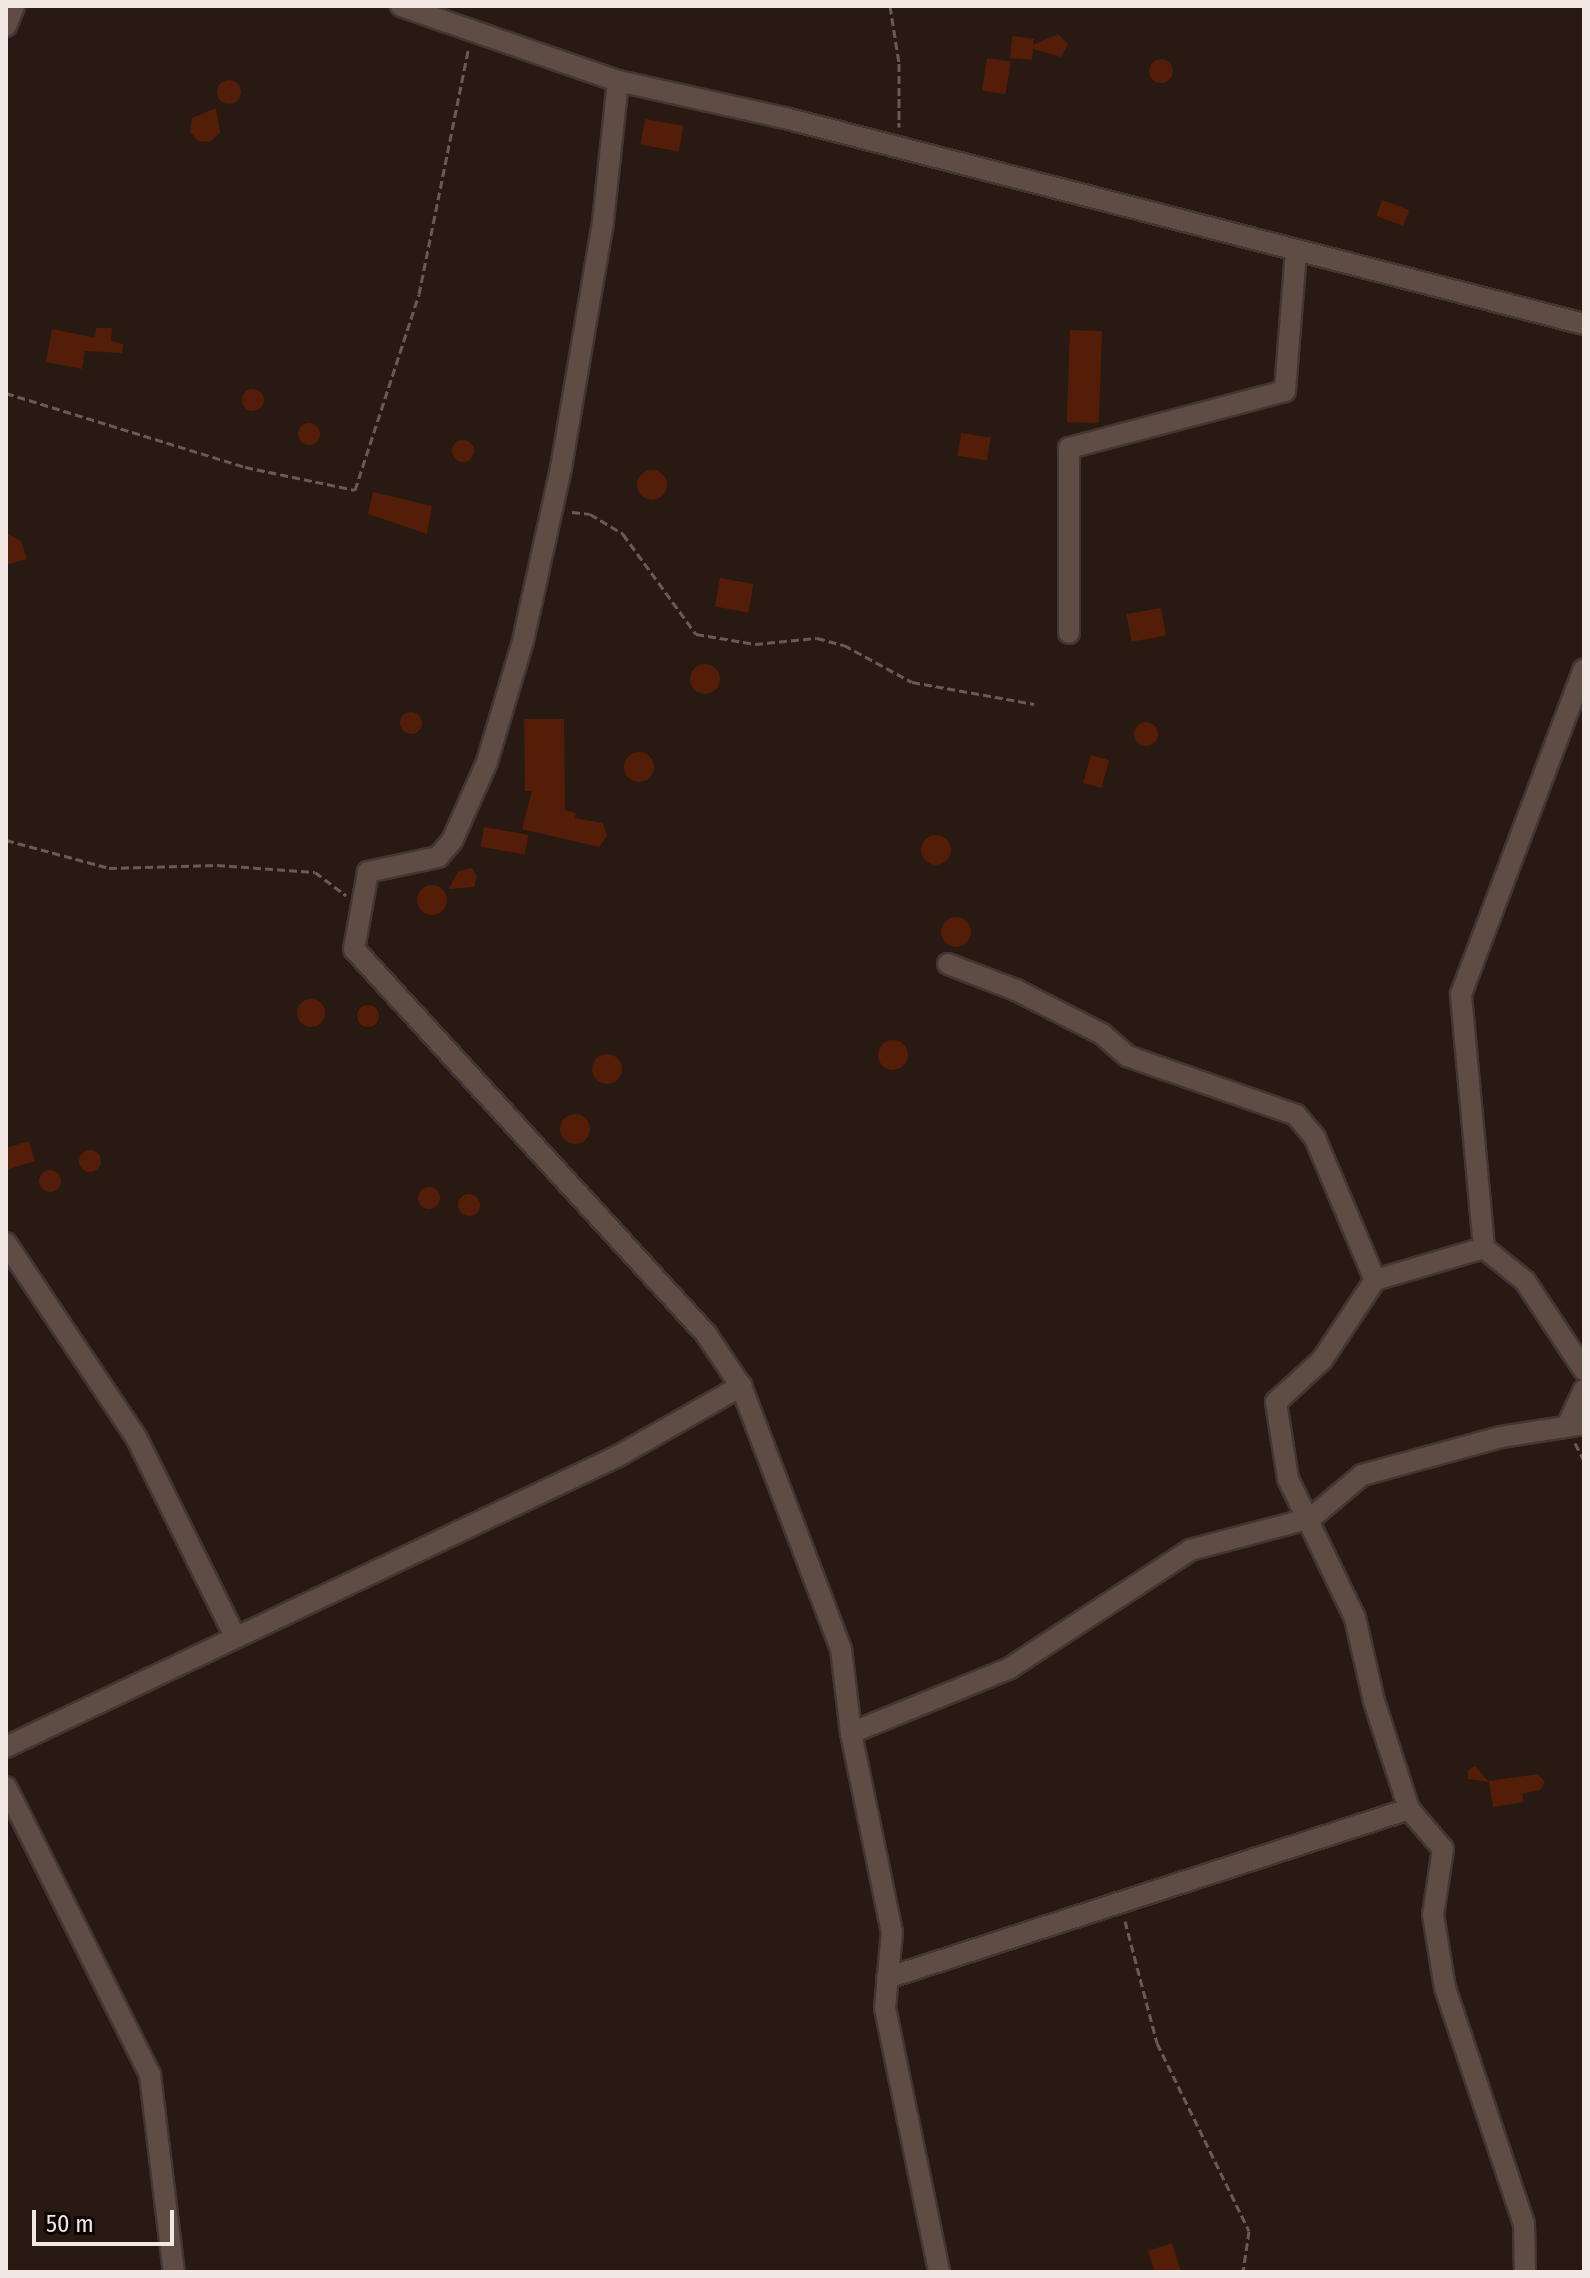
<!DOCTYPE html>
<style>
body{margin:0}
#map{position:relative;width:1590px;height:2278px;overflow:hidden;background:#281913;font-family:"Fira Sans Condensed",sans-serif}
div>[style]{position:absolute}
.building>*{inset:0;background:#541d07;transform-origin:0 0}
.round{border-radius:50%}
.path>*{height:3px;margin-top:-1.5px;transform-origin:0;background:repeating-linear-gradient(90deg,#685a55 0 8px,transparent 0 12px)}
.roads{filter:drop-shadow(2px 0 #423634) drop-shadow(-2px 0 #423634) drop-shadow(0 2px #423634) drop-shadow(0 -2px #423634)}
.minor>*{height:20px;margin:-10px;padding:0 10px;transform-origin:10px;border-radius:10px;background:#5e4c45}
span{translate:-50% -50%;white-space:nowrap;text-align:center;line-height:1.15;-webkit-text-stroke:6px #0c0604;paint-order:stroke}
.frame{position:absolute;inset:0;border:8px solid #f2e7e3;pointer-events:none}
.scale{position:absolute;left:32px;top:2210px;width:142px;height:36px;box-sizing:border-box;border:4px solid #f2e7e3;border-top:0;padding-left:10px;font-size:24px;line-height:28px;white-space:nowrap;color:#f2e7e3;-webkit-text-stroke:6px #0c0604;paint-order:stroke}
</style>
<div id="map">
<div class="building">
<div style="clip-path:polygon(1058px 34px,1068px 44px,1061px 57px,1033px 49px,1032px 60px,1010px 58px,1012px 36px,1034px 39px,1033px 45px)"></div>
<div style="left:987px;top:58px;width:24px;height:33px;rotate:9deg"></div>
<div class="round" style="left:1149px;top:59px;width:24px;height:24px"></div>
<div class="round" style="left:217px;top:80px;width:24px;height:24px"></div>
<div style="clip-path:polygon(216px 108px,220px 133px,210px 142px,198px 141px,190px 132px,192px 118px)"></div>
<div style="left:645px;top:119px;width:39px;height:26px;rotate:10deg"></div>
<div style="left:1382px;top:200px;width:29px;height:17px;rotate:20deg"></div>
<div style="clip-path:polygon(96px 328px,112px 328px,111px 341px,123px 344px,122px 353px,85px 351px,82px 369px,46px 362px,52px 329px,95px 338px)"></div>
<div style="left:1070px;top:330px;width:32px;height:92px;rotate:2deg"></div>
<div class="round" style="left:242px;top:389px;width:22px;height:22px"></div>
<div class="round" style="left:298px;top:423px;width:22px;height:22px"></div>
<div style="left:961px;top:433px;width:30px;height:23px;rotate:9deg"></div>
<div class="round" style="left:452px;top:440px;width:22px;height:22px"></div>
<div class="round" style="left:637px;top:470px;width:30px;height:30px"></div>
<div style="clip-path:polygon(373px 492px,432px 506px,427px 534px,368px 514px)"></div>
<div style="clip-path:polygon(6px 533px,21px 541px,27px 559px,6px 565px)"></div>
<div style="left:720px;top:578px;width:34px;height:29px;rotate:10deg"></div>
<div style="left:1161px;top:608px;width:28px;height:35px;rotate:80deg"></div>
<div class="round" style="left:690px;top:664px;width:30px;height:30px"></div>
<div class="round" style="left:400px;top:712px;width:22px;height:22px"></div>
<div style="clip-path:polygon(524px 719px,564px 719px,565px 810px,576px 813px,575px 818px,603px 823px,607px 836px,599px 847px,522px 829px,532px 791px,525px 791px)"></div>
<div class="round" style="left:1134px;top:722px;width:24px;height:24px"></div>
<div class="round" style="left:624px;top:752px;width:30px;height:30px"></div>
<div style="left:1091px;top:755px;width:19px;height:29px;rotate:16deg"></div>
<div style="left:484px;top:827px;width:45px;height:20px;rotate:10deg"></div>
<div class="round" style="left:921px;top:835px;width:30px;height:30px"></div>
<div style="clip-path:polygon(472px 868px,477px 877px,474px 887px,449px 889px,458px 871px)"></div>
<div class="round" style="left:417px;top:885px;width:30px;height:30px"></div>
<div class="round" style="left:941px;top:917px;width:30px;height:30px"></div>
<div class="round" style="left:297px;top:999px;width:28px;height:28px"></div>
<div class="round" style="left:357px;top:1005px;width:22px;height:22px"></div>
<div class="round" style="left:878px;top:1040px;width:30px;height:30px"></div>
<div class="round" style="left:592px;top:1054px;width:30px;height:30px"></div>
<div class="round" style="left:560px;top:1114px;width:30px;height:30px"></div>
<div style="clip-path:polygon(29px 1141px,35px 1161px,6px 1170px,6px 1148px)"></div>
<div class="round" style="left:79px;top:1150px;width:22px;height:22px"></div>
<div class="round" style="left:39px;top:1170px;width:22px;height:22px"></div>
<div class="round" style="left:418px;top:1187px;width:22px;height:22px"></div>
<div class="round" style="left:458px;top:1194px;width:22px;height:22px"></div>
<div style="clip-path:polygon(1475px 1766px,1488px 1781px,1538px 1774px,1545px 1782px,1540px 1790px,1522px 1794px,1524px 1802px,1493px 1807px,1489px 1782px,1468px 1779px,1468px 1770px)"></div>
<div style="clip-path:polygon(1172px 2243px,1181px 2272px,1155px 2272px,1148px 2251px)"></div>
</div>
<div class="path">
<div style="left:890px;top:6px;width:58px;rotate:81deg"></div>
<div style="left:899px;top:63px;width:64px;rotate:90deg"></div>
<div style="left:6px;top:393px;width:250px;rotate:17.2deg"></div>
<div style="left:245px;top:467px;width:112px;rotate:11.8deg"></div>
<div style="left:355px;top:490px;width:206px;rotate:-71.9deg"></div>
<div style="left:419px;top:294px;width:249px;rotate:-78.6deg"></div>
<div style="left:572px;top:512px;width:18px;rotate:6deg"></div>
<div style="left:590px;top:514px;width:39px;rotate:31deg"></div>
<div style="left:623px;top:534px;width:124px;rotate:53.9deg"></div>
<div style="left:696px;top:634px;width:60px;rotate:9.6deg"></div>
<div style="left:755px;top:644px;width:62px;rotate:-5.5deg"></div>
<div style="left:817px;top:638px;width:28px;rotate:15deg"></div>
<div style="left:844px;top:645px;width:77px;rotate:28.6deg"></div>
<div style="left:912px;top:682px;width:124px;rotate:10.2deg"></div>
<div style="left:6px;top:840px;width:107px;rotate:15.2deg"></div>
<div style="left:109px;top:868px;width:108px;rotate:-1.6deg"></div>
<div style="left:217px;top:865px;width:98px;rotate:4.1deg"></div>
<div style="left:315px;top:872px;width:39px;rotate:37deg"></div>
<div style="left:1575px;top:1443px;width:20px;rotate:63deg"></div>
<div style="left:1125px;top:1921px;width:126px;rotate:75.3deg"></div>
<div style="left:1157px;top:2043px;width:209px;rotate:63.9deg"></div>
<div style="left:1249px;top:2231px;width:41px;rotate:98.3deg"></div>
</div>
<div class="roads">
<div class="minor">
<div style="left:401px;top:6px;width:230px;rotate:19.1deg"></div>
<div style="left:618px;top:81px;width:171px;rotate:12.5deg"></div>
<div style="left:785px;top:118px;width:825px;rotate:14.46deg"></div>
<div style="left:6px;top:26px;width:22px;rotate:-68deg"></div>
<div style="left:618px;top:81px;width:142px;rotate:96.1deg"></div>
<div style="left:603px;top:222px;width:250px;rotate:99.7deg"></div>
<div style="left:561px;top:468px;width:177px;rotate:102.4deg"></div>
<div style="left:523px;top:641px;width:126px;rotate:106.6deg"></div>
<div style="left:487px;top:762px;width:86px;rotate:113.9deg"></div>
<div style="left:452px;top:841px;width:21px;rotate:131deg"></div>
<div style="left:438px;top:857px;width:72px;rotate:167.9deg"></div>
<div style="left:368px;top:872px;width:78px;rotate:100.3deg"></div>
<div style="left:354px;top:949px;width:522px;rotate:47.56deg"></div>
<div style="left:706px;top:1334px;width:63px;rotate:56.1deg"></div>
<div style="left:741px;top:1386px;width:281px;rotate:69.2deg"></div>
<div style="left:841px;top:1649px;width:85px;rotate:83.2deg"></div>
<div style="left:851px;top:1733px;width:203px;rotate:78.4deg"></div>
<div style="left:892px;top:1932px;width:76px;rotate:95.3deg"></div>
<div style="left:885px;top:2008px;width:269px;rotate:78.4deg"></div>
<div style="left:1069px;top:633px;width:185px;rotate:-90deg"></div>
<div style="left:1069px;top:448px;width:223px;rotate:-14.8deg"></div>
<div style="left:1285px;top:391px;width:141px;rotate:-85.5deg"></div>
<div style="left:948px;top:964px;width:73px;rotate:20.9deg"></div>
<div style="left:1016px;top:990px;width:97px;rotate:27.1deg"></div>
<div style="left:1102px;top:1034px;width:33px;rotate:41deg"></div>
<div style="left:1127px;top:1056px;width:179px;rotate:19.2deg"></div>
<div style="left:1296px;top:1115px;width:30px;rotate:50deg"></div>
<div style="left:1315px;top:1138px;width:154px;rotate:67.1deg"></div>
<div style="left:6px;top:1243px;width:234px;rotate:56.2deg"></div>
<div style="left:136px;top:1437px;width:222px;rotate:63.6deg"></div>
<div style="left:1484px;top:1248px;width:255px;rotate:-95.2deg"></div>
<div style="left:1461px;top:994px;width:347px;rotate:-69.3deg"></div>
<div style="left:1567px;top:1426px;width:40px;rotate:-65deg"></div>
<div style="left:851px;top:1733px;width:172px;rotate:-22.2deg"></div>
<div style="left:1010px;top:1668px;width:215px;rotate:-33.2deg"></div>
<div style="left:1190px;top:1550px;width:125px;rotate:-14.8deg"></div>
<div style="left:1311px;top:1518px;width:67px;rotate:-40.1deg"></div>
<div style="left:1362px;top:1475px;width:144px;rotate:-15.3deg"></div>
<div style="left:1501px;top:1437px;width:84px;rotate:-8.9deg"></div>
<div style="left:6px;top:1747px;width:678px;rotate:-25.43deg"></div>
<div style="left:618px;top:1456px;width:142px;rotate:-29.6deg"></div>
<div style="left:6px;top:1787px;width:322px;rotate:63.4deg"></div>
<div style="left:150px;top:2075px;width:198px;rotate:83.1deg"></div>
<div style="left:887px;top:1978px;width:549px;rotate:-17.94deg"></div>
<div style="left:1525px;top:2272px;width:48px;rotate:-91.2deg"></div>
<div style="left:1524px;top:2224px;width:249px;rotate:-108.5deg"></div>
<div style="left:1445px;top:1988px;width:74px;rotate:-99.3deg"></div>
<div style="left:1433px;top:1915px;width:67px;rotate:-81.4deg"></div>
<div style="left:1443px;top:1849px;width:52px;rotate:-130.4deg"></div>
<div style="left:1409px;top:1809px;width:114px;rotate:-108deg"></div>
<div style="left:1374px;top:1701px;width:85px;rotate:-102.9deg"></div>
<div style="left:1355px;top:1618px;width:154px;rotate:-115.7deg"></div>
<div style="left:1288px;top:1479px;width:78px;rotate:-98.9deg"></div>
<div style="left:1276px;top:1402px;width:62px;rotate:-42.4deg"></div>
<div style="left:1322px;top:1360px;width:96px;rotate:-56.5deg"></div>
<div style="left:1375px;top:1280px;width:114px;rotate:-16.4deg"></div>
<div style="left:1484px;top:1248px;width:53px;rotate:38.8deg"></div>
<div style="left:1525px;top:1281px;width:107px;rotate:56.5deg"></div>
</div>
</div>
<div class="frame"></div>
<div class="scale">50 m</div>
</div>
